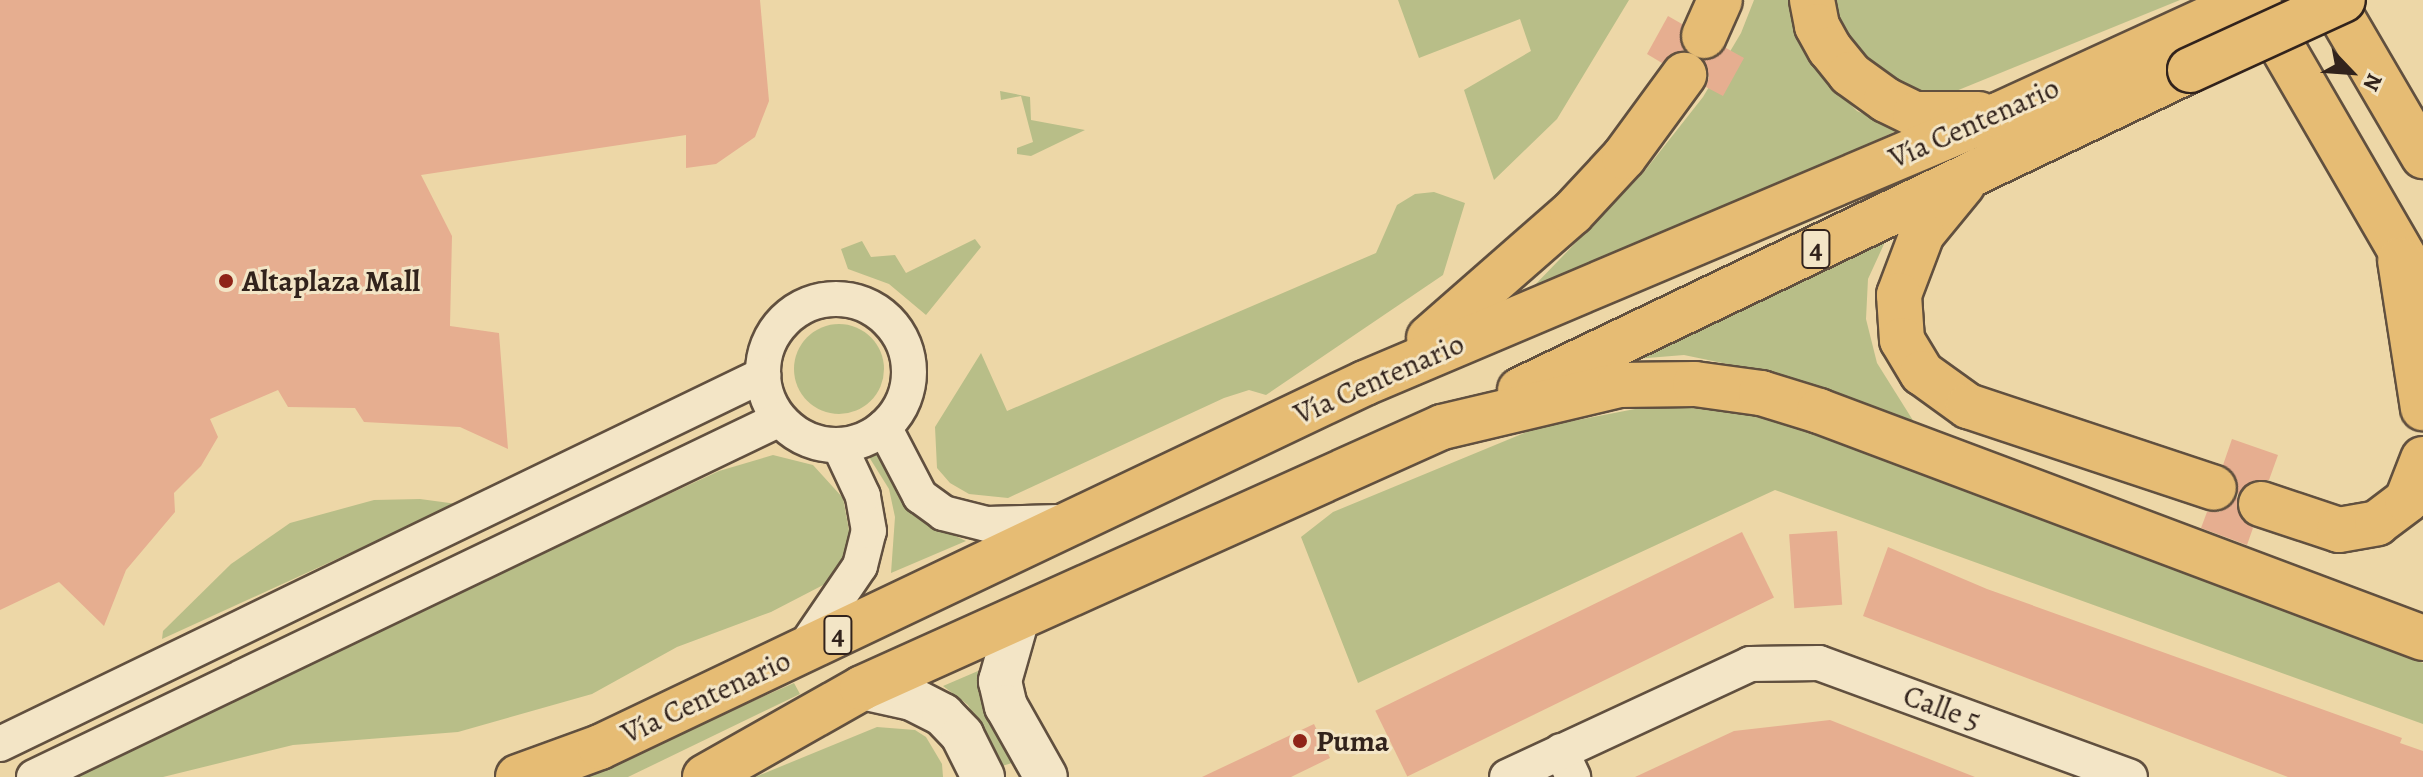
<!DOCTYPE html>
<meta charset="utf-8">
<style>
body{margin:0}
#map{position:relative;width:2423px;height:777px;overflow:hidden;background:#edd7a7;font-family:Alegreya,serif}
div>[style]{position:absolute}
.green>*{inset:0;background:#b8be88}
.round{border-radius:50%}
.building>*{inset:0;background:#e6ae90;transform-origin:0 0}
.roads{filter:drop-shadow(2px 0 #61503f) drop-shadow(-2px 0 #61503f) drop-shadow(0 2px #61503f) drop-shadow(0 -2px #61503f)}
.minor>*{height:34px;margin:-17px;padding:0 17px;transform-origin:17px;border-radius:17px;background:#f3e5c6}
.minor>.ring{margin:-17px;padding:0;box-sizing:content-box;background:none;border:34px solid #f3e5c6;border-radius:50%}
.tertiary>*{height:42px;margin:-21px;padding:0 21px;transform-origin:21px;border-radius:21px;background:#f3e5c6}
.trunk>*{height:44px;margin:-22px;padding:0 22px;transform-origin:22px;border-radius:22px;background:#e6bc74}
.motorway>*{height:44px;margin:-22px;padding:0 22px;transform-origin:22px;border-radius:22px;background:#e6bc74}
.bridges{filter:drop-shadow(2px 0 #32231c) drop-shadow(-2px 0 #32231c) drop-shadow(0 2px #32231c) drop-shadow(0 -2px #32231c)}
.motorway-bridge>*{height:44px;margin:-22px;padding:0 22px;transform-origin:22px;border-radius:22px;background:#e6bc74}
.dots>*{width:22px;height:22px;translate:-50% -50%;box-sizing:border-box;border:4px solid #f3e5c6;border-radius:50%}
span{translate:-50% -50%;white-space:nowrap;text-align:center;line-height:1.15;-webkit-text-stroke:6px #f3e5c6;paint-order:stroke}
.shield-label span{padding:2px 6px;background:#f3e5c6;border:2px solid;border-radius:6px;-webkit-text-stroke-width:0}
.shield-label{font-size:28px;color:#32231c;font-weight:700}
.street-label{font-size:30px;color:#32231c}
.poi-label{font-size:30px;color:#32231c;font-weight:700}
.left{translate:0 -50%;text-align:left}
.north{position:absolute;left:2311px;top:32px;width:80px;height:80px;-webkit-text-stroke:6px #f3e5c6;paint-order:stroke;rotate:115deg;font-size:22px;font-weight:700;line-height:32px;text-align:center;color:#32231c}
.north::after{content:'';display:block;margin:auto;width:28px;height:36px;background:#32231c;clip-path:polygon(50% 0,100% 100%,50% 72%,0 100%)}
</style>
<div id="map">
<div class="green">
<div style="clip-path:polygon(1398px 0,1629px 0,1557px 119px,1494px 180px,1464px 90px,1531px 51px,1520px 19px,1419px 58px)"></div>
<div style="clip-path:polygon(1754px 0,1795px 0,1836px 90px,1857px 111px,1879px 121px,1909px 125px,1491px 319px,1531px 289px,1643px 173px,1703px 97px,1741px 33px)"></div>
<div style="clip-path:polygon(1831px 0,2180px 0,1956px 91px,1900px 91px,1843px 39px)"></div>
<div style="clip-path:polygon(1000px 91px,1030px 97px,1031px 120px,1085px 130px,1031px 156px,1017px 154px,1017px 148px,1033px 142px,1021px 96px,1001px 100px)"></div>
<div style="clip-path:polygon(1434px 192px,1465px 203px,1443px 275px,1266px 395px,1249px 390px,1224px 398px,1008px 498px,969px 494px,950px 483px,937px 468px,935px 427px,981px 353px,1007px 411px,1376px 253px,1397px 205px,1415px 194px)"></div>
<div style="clip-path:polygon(1890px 231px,1868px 279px,1866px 319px,1877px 363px,1914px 422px,1732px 365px,1684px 355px,1635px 359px)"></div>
<div style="clip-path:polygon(975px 239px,981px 247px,926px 315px,889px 284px,848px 269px,841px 249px,862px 241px,871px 257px,895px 255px,906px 273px)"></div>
<div class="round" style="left:794px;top:324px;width:90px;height:90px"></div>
<div style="clip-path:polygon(1661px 404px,1754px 416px,1863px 448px,2407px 655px,2423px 663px,2423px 724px,1775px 490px,1358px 683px,1301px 537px,1333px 512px,1536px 428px)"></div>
<div style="clip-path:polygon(880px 453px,893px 486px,926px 522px,966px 541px,891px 573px,895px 517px,889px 489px,869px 457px)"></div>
<div style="clip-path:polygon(773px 455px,813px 465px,843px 498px,851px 541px,829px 582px,771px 612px,677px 647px,592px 694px,458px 732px,293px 745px,163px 777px,57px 777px,719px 471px)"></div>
<div style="clip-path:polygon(420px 499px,457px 504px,162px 639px,163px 631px,231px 564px,290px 523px,374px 500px)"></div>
<div style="clip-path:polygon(992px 665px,1022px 760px,1002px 766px,968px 705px,943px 686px)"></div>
<div style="clip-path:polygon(794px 683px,800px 694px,628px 777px,560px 777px,628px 756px)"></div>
<div style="clip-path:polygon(877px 727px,915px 730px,926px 737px,942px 764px,943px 777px,755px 777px)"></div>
</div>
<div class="building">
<div style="clip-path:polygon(0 0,760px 0,769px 101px,755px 137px,716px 164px,686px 168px,686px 135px,421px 175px,452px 236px,450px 326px,499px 333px,508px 449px,460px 427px,364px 422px,355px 408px,288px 407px,278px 390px,210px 419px,218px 437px,201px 466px,174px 493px,175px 512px,126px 570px,104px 626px,59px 582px,0 610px)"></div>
<div style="clip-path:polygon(1668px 16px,1682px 24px,1684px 50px,1662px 63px,1647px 54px)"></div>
<div style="clip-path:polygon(1726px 48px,1744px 58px,1723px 96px,1706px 87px,1709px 77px,1703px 60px)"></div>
<div style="clip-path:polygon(2232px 439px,2278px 455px,2269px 480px,2255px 480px,2238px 495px,2233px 472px,2223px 465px)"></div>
<div style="clip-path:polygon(2237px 497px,2242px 520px,2253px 528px,2247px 545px,2201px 528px,2207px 512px,2220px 512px)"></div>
<div style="left:1837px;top:531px;width:74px;height:48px;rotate:86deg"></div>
<div style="left:1742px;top:532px;width:73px;height:408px;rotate:64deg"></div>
<div style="clip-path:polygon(1888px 547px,1987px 589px,2402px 738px,2400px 743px,2423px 751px,2423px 777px,2288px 777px,1863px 616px)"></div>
<div style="clip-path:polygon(1830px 720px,1975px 777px,1635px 777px,1734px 731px)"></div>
<div style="clip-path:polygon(1314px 724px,1330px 758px,1291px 777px,1202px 777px)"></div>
</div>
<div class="roads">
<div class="minor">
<div class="ring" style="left:763px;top:299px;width:112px;height:112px"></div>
<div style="left:884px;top:427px;width:78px;rotate:62.4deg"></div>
<div style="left:920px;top:496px;width:29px;rotate:36deg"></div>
<div style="left:943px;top:513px;width:45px;rotate:14deg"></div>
<div style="left:987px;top:524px;width:72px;rotate:-1.6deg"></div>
<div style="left:804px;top:648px;width:99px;rotate:-55.7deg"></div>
<div style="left:860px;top:566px;width:36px;rotate:-76deg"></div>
<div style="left:869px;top:531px;width:36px;rotate:-100deg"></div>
<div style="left:863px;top:496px;width:56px;rotate:-115.2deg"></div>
<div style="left:0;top:744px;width:848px;rotate:-25.81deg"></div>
<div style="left:1561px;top:751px;width:29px;rotate:65deg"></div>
<div style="left:34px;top:777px;width:827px;rotate:-25.64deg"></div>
<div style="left:1507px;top:777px;width:268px;rotate:-24.9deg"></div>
<div style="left:1750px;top:664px;width:69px;rotate:-0.8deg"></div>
<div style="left:1819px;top:663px;width:331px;rotate:20.1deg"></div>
</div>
<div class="tertiary">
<div style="left:1018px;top:618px;width:66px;rotate:105.9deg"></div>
<div style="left:1000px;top:681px;width:26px;rotate:77deg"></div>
<div style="left:1006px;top:706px;width:81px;rotate:60.6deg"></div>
<div style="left:862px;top:688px;width:51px;rotate:12.4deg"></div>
<div style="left:912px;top:699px;width:35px;rotate:27deg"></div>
<div style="left:943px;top:715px;width:28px;rotate:46deg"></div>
<div style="left:962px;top:735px;width:47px;rotate:63.4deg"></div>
</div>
<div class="trunk">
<div style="left:518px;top:777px;width:87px;rotate:-20.1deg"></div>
<div style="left:600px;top:747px;width:847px;rotate:-25.45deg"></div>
<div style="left:705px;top:777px;width:180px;rotate:-29.5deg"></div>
<div style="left:862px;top:688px;width:636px;rotate:-24.23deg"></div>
</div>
<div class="motorway">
<div style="left:1812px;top:0;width:26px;rotate:79deg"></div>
<div style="left:1817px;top:26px;width:26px;rotate:61deg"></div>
<div style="left:1830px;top:49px;width:32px;rotate:51deg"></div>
<div style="left:1850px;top:74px;width:44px;rotate:35.8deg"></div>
<div style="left:1886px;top:100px;width:32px;rotate:26deg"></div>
<div style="left:1915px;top:114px;width:64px"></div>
<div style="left:2255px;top:0;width:335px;rotate:59.9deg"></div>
<div style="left:2332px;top:0;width:181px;rotate:59.7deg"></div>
<div style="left:1704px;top:36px;width:39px;rotate:-66deg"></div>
<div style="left:1963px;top:184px;width:65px;rotate:129.4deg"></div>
<div style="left:1922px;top:234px;width:65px;rotate:110.7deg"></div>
<div style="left:1899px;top:295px;width:45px;rotate:86.2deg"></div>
<div style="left:1902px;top:340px;width:39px;rotate:59deg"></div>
<div style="left:1922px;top:373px;width:57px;rotate:35.7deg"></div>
<div style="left:1968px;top:406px;width:259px;rotate:18.4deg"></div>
<div style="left:2400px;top:260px;width:150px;rotate:81.2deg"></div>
<div style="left:1429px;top:338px;width:190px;rotate:-41.2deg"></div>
<div style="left:1572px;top:213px;width:76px;rotate:-47.1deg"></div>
<div style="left:1624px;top:157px;width:102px;rotate:-53.8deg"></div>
<div style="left:1365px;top:383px;width:687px;rotate:-22.95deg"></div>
<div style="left:1998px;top:115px;width:276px;rotate:-24.6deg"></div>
<div style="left:1520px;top:390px;width:742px;rotate:-25.53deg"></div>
<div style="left:1442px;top:427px;width:182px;rotate:-13.3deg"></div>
<div style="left:1619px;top:385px;width:76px;rotate:-0.8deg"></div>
<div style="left:1695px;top:384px;width:67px;rotate:7.8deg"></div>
<div style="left:1761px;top:393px;width:61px;rotate:17.2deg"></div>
<div style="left:1819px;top:411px;width:645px;rotate:20.6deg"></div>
<div style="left:2261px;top:504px;width:82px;rotate:18.4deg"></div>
<div style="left:2339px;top:530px;width:39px;rotate:-10deg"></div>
<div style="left:2377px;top:523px;width:38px;rotate:-37deg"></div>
<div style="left:2407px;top:500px;width:44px;rotate:-68.7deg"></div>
</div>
</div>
<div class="bridges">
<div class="motorway-bridge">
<div style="left:2190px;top:70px;width:168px;rotate:-24.6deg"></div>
</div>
</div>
<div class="dots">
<div style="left:226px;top:281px;background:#8f2418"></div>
<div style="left:1300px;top:741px;background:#8f2418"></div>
</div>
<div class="shield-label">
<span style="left:1816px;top:249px">4</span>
<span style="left:838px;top:635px">4</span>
</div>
<div class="street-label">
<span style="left:1974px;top:123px;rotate:-24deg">Vía Centenario</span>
<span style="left:1379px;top:379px;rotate:-24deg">Vía Centenario</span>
<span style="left:706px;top:697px;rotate:-25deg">Vía Centenario</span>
<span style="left:1942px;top:708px;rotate:20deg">Calle 5</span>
</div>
<div class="poi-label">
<span class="left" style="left:242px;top:281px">Altaplaza Mall</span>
<span class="left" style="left:1316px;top:741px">Puma</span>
</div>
<div class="north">N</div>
</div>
